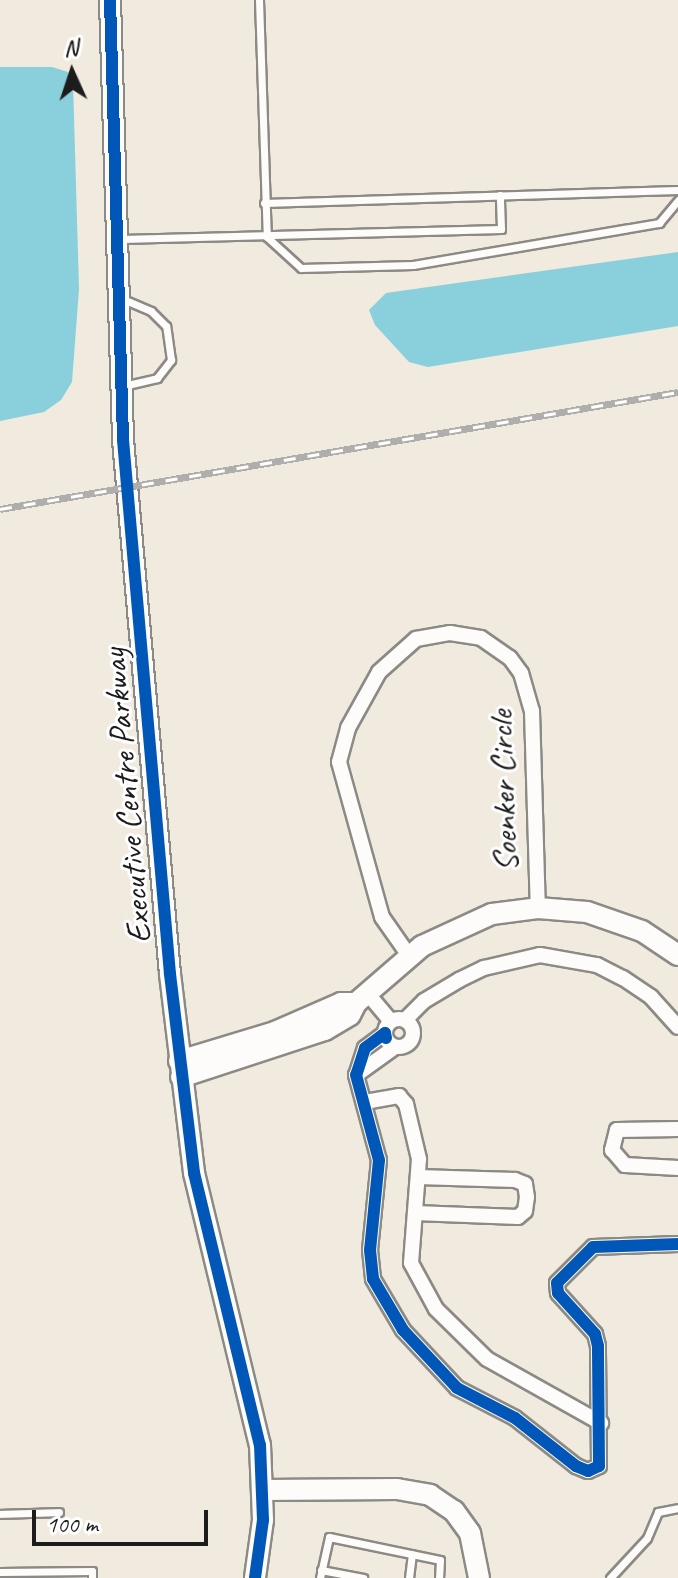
<!DOCTYPE html>
<style>
body{margin:0}
#map{position:relative;width:678px;height:1578px;overflow:hidden;background:#f0eadf;font-family:Caveat,sans-serif}
div>[style]{position:absolute}
.water>*{inset:0;background:#89cfdc}
.roads{filter:drop-shadow(2px 0 #8c8a84) drop-shadow(-2px 0 #8c8a84) drop-shadow(0 2px #8c8a84) drop-shadow(0 -2px #8c8a84)}
.lane>*{height:7px;margin:-3.5px;padding:0 3.5px;transform-origin:3.5px;border-radius:3.5px;background:#fdfcfa}
.street>*{height:14px;margin:-7px;padding:0 7px;transform-origin:7px;border-radius:7px;background:#fdfcfa}
.street>.ring{margin:-7px;padding:0;box-sizing:content-box;background:none;border:14px solid #fdfcfa;border-radius:50%}
.secondary>*{height:20px;margin:-10px;padding:0 10px;transform-origin:10px;border-radius:10px;background:#fdfcfa}
.rail>*{height:7px;margin-top:-3.5px;transform-origin:0;background:repeating-linear-gradient(90deg,#fff 0 12px,#afaead 0 24px);box-sizing:border-box;border-block:2px solid #afaead}
.cycleway>*{height:12px;margin:-6px;padding:0 6px;transform-origin:6px;border-radius:6px;background:#0057b8}
span{translate:-50% -50%;white-space:nowrap;text-align:center;line-height:1.15;-webkit-text-stroke:6px #fff;paint-order:stroke}
.street-label{font-size:34px;color:#1c1c1c}
.north{position:absolute;left:32px;top:32px;width:80px;height:80px;-webkit-text-stroke:6px #fff;paint-order:stroke;rotate:357deg;font-size:22px;font-weight:700;line-height:32px;text-align:center;color:#1c1c1c}
.north::after{content:'';display:block;margin:auto;width:28px;height:36px;background:#1c1c1c;clip-path:polygon(50% 0,100% 100%,50% 72%,0 100%)}
.scale{position:absolute;left:32px;top:1510px;width:176px;height:36px;box-sizing:border-box;border:4px solid #1c1c1c;border-top:0;padding-left:10px;font-size:24px;line-height:28px;white-space:nowrap;color:#1c1c1c;-webkit-text-stroke:6px #fff;paint-order:stroke}
</style>
<div id="map">
<div class="water">
<div style="clip-path:polygon(0 67px,52px 67px,68px 72px,73px 82px,79px 289px,72px 382px,61px 400px,44px 412px,0 421px)"></div>
<div style="clip-path:polygon(678px 252px,678px 326px,428px 367px,409px 362px,375px 325px,369px 310px,386px 293px)"></div>
</div>
<div class="roads">
<div class="lane">
<div style="left:259px;top:0;width:237px;rotate:88.1deg"></div>
<div style="left:267px;top:237px;width:46px;rotate:42.4deg"></div>
<div style="left:301px;top:268px;width:112px;rotate:-1.5deg"></div>
<div style="left:413px;top:265px;width:250px;rotate:-9.7deg"></div>
<div style="left:659px;top:223px;width:30px;rotate:-50deg"></div>
<div style="left:264px;top:203px;width:414px;rotate:-1.8deg"></div>
<div style="left:121px;top:239px;width:380px;rotate:-1.5deg"></div>
<div style="left:501px;top:229px;width:34px;rotate:-92deg"></div>
<div style="left:123px;top:386px;width:35px;rotate:-13deg"></div>
<div style="left:157px;top:378px;width:23px;rotate:-52deg"></div>
<div style="left:171px;top:360px;width:34px;rotate:-98deg"></div>
<div style="left:166px;top:326px;width:21px;rotate:-135deg"></div>
<div style="left:151px;top:311px;width:30px;rotate:-157deg"></div>
<div style="left:0;top:1514px;width:59px;rotate:-1.9deg"></div>
<div style="left:321px;top:1570px;width:43px;rotate:10.8deg"></div>
<div style="left:0;top:1572px;width:92px;rotate:-0.6deg"></div>
<div style="left:92px;top:1571px;width:7px;rotate:90deg"></div>
<div style="left:320px;top:1578px;width:42px;rotate:-77.6deg"></div>
<div style="left:329px;top:1537px;width:113px;rotate:11.7deg"></div>
<div style="left:440px;top:1560px;width:18px;rotate:93deg"></div>
<div style="left:409px;top:1578px;width:24px;rotate:-83deg"></div>
<div style="left:610px;top:1578px;width:54px;rotate:-47.2deg"></div>
<div style="left:647px;top:1538px;width:28px;rotate:-67deg"></div>
<div style="left:658px;top:1512px;width:20px;rotate:-11deg"></div>
</div>
<div class="street">
<div style="left:410px;top:957px;width:49px;rotate:-125deg"></div>
<div style="left:382px;top:917px;width:161px;rotate:-105.5deg"></div>
<div style="left:339px;top:762px;width:35px;rotate:-75deg"></div>
<div style="left:348px;top:728px;width:64px;rotate:-61deg"></div>
<div style="left:379px;top:672px;width:50px;rotate:-41.7deg"></div>
<div style="left:416px;top:639px;width:35px;rotate:-10deg"></div>
<div style="left:450px;top:633px;width:31px;rotate:9deg"></div>
<div style="left:481px;top:638px;width:35px;rotate:35deg"></div>
<div style="left:510px;top:658px;width:19px;rotate:54deg"></div>
<div style="left:521px;top:673px;width:40px;rotate:74deg"></div>
<div style="left:532px;top:711px;width:197px;rotate:88.3deg"></div>
<div style="left:368px;top:994px;width:35px;rotate:50deg"></div>
<div class="ring" style="left:385px;top:1019px;width:14px;height:14px"></div>
<div style="left:405px;top:1020px;width:27px;rotate:-45deg"></div>
<div style="left:424px;top:1001px;width:41px;rotate:-31deg"></div>
<div style="left:459px;top:980px;width:28px;rotate:-26deg"></div>
<div style="left:484px;top:968px;width:57px;rotate:-13.1deg"></div>
<div style="left:540px;top:955px;width:58px;rotate:10deg"></div>
<div style="left:597px;top:965px;width:29px;rotate:27deg"></div>
<div style="left:623px;top:978px;width:34px;rotate:34deg"></div>
<div style="left:651px;top:997px;width:40px;rotate:48deg"></div>
<div style="left:385px;top:1033px;width:25px;rotate:143deg"></div>
<div style="left:365px;top:1048px;width:28px;rotate:108deg"></div>
<div style="left:356px;top:1075px;width:88px;rotate:74.9deg"></div>
<div style="left:379px;top:1160px;width:90px;rotate:95.7deg"></div>
<div style="left:370px;top:1250px;width:29px;rotate:84deg"></div>
<div style="left:373px;top:1279px;width:59px;rotate:59.5deg"></div>
<div style="left:403px;top:1330px;width:79px;rotate:47deg"></div>
<div style="left:457px;top:1388px;width:65px;rotate:27.3deg"></div>
<div style="left:515px;top:1418px;width:78px;rotate:38.2deg"></div>
<div style="left:576px;top:1466px;width:13px;rotate:23deg"></div>
<div style="left:588px;top:1471px;width:12px;rotate:-24deg"></div>
<div style="left:599px;top:1466px;width:120px;rotate:-90.5deg"></div>
<div style="left:598px;top:1346px;width:12px;rotate:-104deg"></div>
<div style="left:595px;top:1334px;width:55px;rotate:-132.1deg"></div>
<div style="left:558px;top:1293px;width:10px;rotate:-96deg"></div>
<div style="left:557px;top:1283px;width:51px;rotate:-45deg"></div>
<div style="left:593px;top:1247px;width:85px;rotate:-2deg"></div>
<div style="left:356px;top:1075px;width:48px;rotate:-35.7deg"></div>
<div style="left:365px;top:1102px;width:35px;rotate:-10deg"></div>
<div style="left:399px;top:1096px;width:11px;rotate:49deg"></div>
<div style="left:406px;top:1104px;width:57px;rotate:76.7deg"></div>
<div style="left:419px;top:1159px;width:104px;rotate:94.4deg"></div>
<div style="left:411px;top:1263px;width:52px;rotate:61.5deg"></div>
<div style="left:436px;top:1309px;width:71px;rotate:44.4deg"></div>
<div style="left:487px;top:1359px;width:131px;rotate:29.3deg"></div>
<div style="left:678px;top:1129px;width:61px;rotate:179.1deg"></div>
<div style="left:617px;top:1130px;width:21px;rotate:104deg"></div>
<div style="left:612px;top:1150px;width:20px;rotate:49deg"></div>
<div style="left:625px;top:1165px;width:53px;rotate:3.2deg"></div>
<div style="left:415px;top:1213px;width:103px;rotate:2.2deg"></div>
<div style="left:518px;top:1217px;width:9px;rotate:-41deg"></div>
<div style="left:525px;top:1211px;width:14px;rotate:-82deg"></div>
<div style="left:527px;top:1197px;width:13px;rotate:-99deg"></div>
<div style="left:525px;top:1184px;width:11px;rotate:-158deg"></div>
<div style="left:515px;top:1180px;width:97px;rotate:-178.2deg"></div>
</div>
<div class="secondary">
<div style="left:110px;top:0;width:440px;rotate:88.3deg"></div>
<div style="left:123px;top:440px;width:536px;rotate:84.97deg"></div>
<div style="left:170px;top:974px;width:200px;rotate:83.1deg"></div>
<div style="left:194px;top:1173px;width:280px;rotate:76.4deg"></div>
<div style="left:260px;top:1445px;width:75px;rotate:87.7deg"></div>
<div style="left:263px;top:1520px;width:59px;rotate:97.9deg"></div>
<div style="left:179px;top:1061px;width:100px;rotate:-16.8deg"></div>
<div style="left:275px;top:1032px;width:72px;rotate:-23.7deg"></div>
<div style="left:341px;top:1003px;width:15px"></div>
<div style="left:181px;top:1077px;width:151px;rotate:-18.1deg"></div>
<div style="left:325px;top:1030px;width:29px;rotate:-31deg"></div>
<div style="left:350px;top:1015px;width:13px;rotate:-63deg"></div>
<div style="left:356px;top:1003px;width:87px;rotate:-40.8deg"></div>
<div style="left:422px;top:946px;width:77px;rotate:-24.6deg"></div>
<div style="left:492px;top:914px;width:46px;rotate:-7.4deg"></div>
<div style="left:538px;top:908px;width:49px;rotate:4.7deg"></div>
<div style="left:587px;top:912px;width:58px;rotate:19.1deg"></div>
<div style="left:642px;top:931px;width:43px;rotate:33.7deg"></div>
<div style="left:263px;top:1490px;width:134px;rotate:-0.4deg"></div>
<div style="left:397px;top:1489px;width:34px;rotate:10deg"></div>
<div style="left:430px;top:1495px;width:29px;rotate:34deg"></div>
<div style="left:454px;top:1511px;width:27px;rotate:54deg"></div>
<div style="left:470px;top:1533px;width:46px;rotate:78.7deg"></div>
</div>
</div>
<div class="rail">
<div style="left:0;top:509px;width:688px;rotate:-9.79deg"></div>
</div>
<div class="cycleway">
<div style="left:110px;top:0;width:440px;rotate:88.3deg"></div>
<div style="left:123px;top:440px;width:536px;rotate:84.97deg"></div>
<div style="left:170px;top:974px;width:200px;rotate:83.1deg"></div>
<div style="left:194px;top:1173px;width:280px;rotate:76.4deg"></div>
<div style="left:260px;top:1445px;width:75px;rotate:87.7deg"></div>
<div style="left:263px;top:1520px;width:59px;rotate:97.9deg"></div>
<div style="left:386px;top:1038px;width:5px;rotate:-101deg"></div>
<div style="left:385px;top:1033px;width:25px;rotate:143deg"></div>
<div style="left:365px;top:1048px;width:28px;rotate:108deg"></div>
<div style="left:356px;top:1075px;width:88px;rotate:74.9deg"></div>
<div style="left:379px;top:1160px;width:90px;rotate:95.7deg"></div>
<div style="left:370px;top:1250px;width:29px;rotate:84deg"></div>
<div style="left:373px;top:1279px;width:59px;rotate:59.5deg"></div>
<div style="left:403px;top:1330px;width:79px;rotate:47deg"></div>
<div style="left:457px;top:1388px;width:65px;rotate:27.3deg"></div>
<div style="left:515px;top:1418px;width:78px;rotate:38.2deg"></div>
<div style="left:576px;top:1466px;width:13px;rotate:23deg"></div>
<div style="left:588px;top:1471px;width:12px;rotate:-24deg"></div>
<div style="left:599px;top:1466px;width:120px;rotate:-90.5deg"></div>
<div style="left:598px;top:1346px;width:12px;rotate:-104deg"></div>
<div style="left:595px;top:1334px;width:55px;rotate:-132.1deg"></div>
<div style="left:558px;top:1293px;width:10px;rotate:-96deg"></div>
<div style="left:557px;top:1283px;width:51px;rotate:-45deg"></div>
<div style="left:593px;top:1247px;width:85px;rotate:-2deg"></div>
</div>
<div class="street-label">
<span style="left:503px;top:791px;rotate:-92deg">Soenker Circle</span>
<span style="left:126px;top:796px;rotate:-95deg">Executive Centre Parkway</span>
</div>
<div class="north">N</div>
<div class="scale">100 m</div>
</div>
